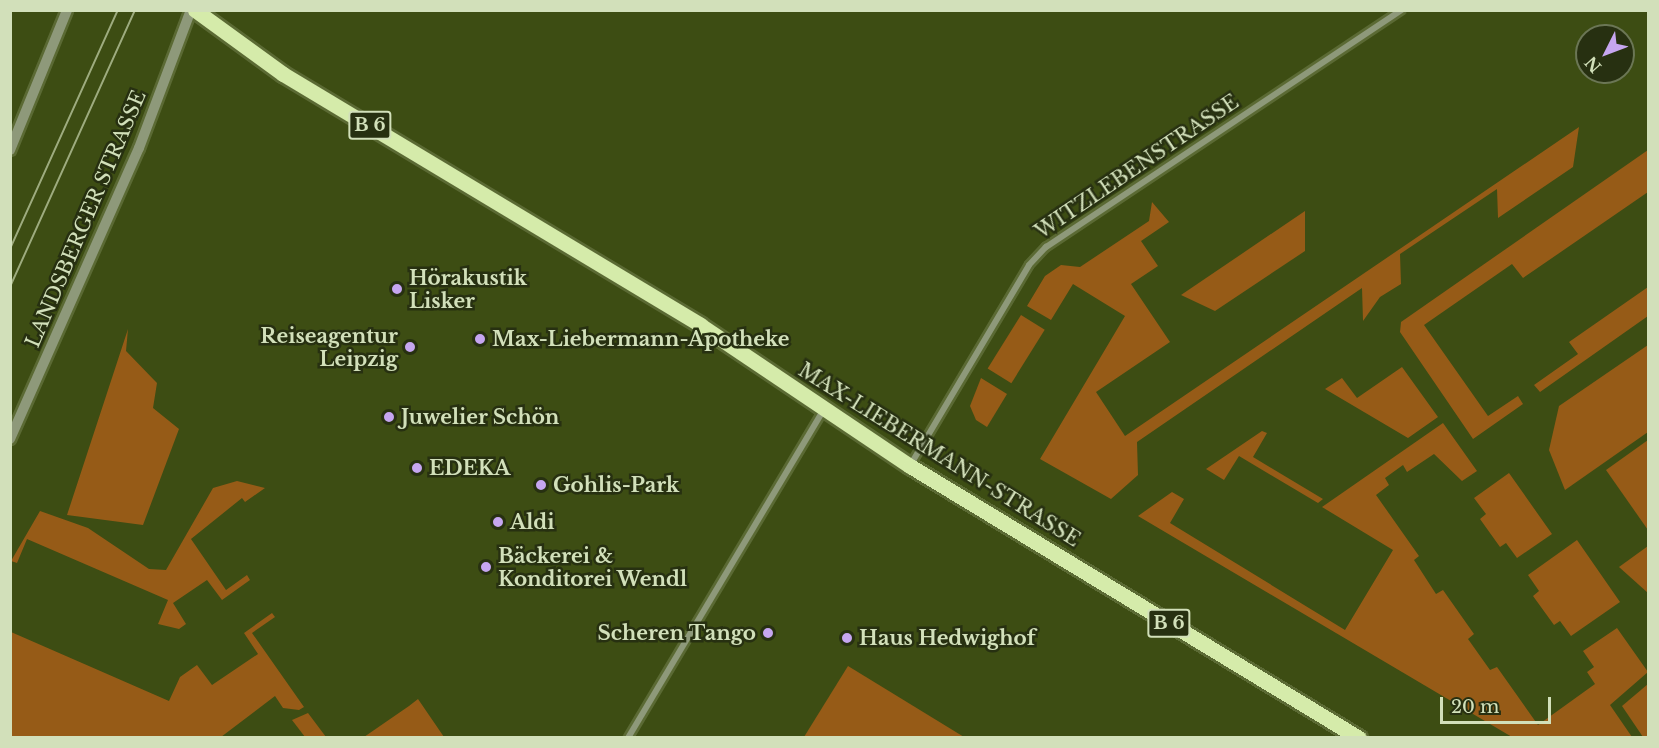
<!DOCTYPE html>
<meta charset="utf-8">
<style>
body{margin:0}
#map{position:relative;width:1659px;height:748px;overflow:hidden;background:#3d4d13;font-family:"Libre Baskerville",serif}
div>[style]{position:absolute}
.green>*{inset:0;background:#965b17;transform-origin:0 0}
.roads{filter:drop-shadow(2px 0 #5b6a34) drop-shadow(-2px 0 #5b6a34) drop-shadow(0 2px #5b6a34) drop-shadow(0 -2px #5b6a34)}
.minor>*{height:6px;margin:-3px;padding:0 3px;transform-origin:3px;border-radius:3px;background:#8e997a}
.tertiary>*{height:10px;margin:-5px;padding:0 5px;transform-origin:5px;border-radius:5px;background:#8e997a}
.primary>*{height:15px;margin:-7.5px;padding:0 7.5px;transform-origin:7.5px;border-radius:7.5px;background:#d5ebaa}
.tram>*{height:1.5px;margin:-0.75px;padding:0 0.75px;transform-origin:0.75px;border-radius:0.75px;background:#9eac7f}
.dots>*{width:16px;height:16px;translate:-50% -50%;box-sizing:border-box;border:3px solid #273011;border-radius:50%}
span{translate:-50% -50%;white-space:nowrap;text-align:center;line-height:1.15;-webkit-text-stroke:5px #273011;paint-order:stroke}
.shield-label span{padding:2px 4px;background:#273011;border:2px solid;border-radius:4px;-webkit-text-stroke-width:0}
.shield-label{font-size:18px;color:#d2e0ba;font-weight:700}
.street-label{font-size:20px;color:#d2e0ba}
.poi-label{font-size:20px;color:#d2e0ba;font-weight:700}
.left{translate:0 -50%;text-align:left}
.right{translate:-100% -50%;text-align:right}
.frame{position:absolute;inset:0;border:12px solid #d2e0ba;pointer-events:none}
.north{position:absolute;left:1575px;top:24px;width:60px;height:60px;box-sizing:border-box;background:#273011;border:2px solid #6b7655;border-radius:50%;rotate:228deg;font-size:16px;font-weight:700;line-height:24px;text-align:center;color:#d2e0ba}
.north::after{content:'';display:block;margin:auto;width:21px;height:27px;background:#c6a6f0;clip-path:polygon(50% 0,100% 100%,50% 72%,0 100%)}
.scale{position:absolute;left:1440px;top:697px;width:111px;height:27px;box-sizing:border-box;border:3px solid #d2e0ba;border-top:0;padding-left:8px;font-size:18px;line-height:21px;white-space:nowrap;color:#d2e0ba;-webkit-text-stroke:4px #273011;paint-order:stroke}
</style>
<div id="map">
<div class="green">
<div style="clip-path:polygon(1579px 127px,1573px 167px,1498px 218px,1497px 189px,1400px 254px,1401px 284px,1380px 297px,1363px 321px,1362px 288px,1137px 442px,1138px 475px,1111px 499px,1040px 459px,1125px 316px,1073px 284px,1051px 320px,1027px 306px,1045px 276px,1061px 265px,1080px 267px,1149px 221px,1152px 202px,1169px 222px,1141px 241px,1158px 266px,1131px 284px,1170px 342px,1096px 392px,1125px 436px)"></div>
<div style="clip-path:polygon(1648px 150px,1648px 192px,1523px 278px,1512px 264px,1424px 325px,1488px 416px,1518px 396px,1523px 404px,1473px 439px,1400px 332px,1401px 322px)"></div>
<div style="clip-path:polygon(1305px 211px,1305px 251px,1215px 311px,1181px 295px)"></div>
<div style="clip-path:polygon(1648px 287px,1648px 316px,1540px 392px,1534px 385px,1578px 354px,1569px 342px)"></div>
<div style="left:1021px;top:315px;width:28px;height:63px;rotate:32deg"></div>
<div style="clip-path:polygon(128px 329px,126px 351px,157px 383px,153px 408px,179px 429px,143px 525px,67px 515px)"></div>
<div style="clip-path:polygon(1648px 345px,1648px 432px,1565px 490px,1549px 450px,1559px 406px)"></div>
<div style="clip-path:polygon(1402px 367px,1438px 417px,1408px 438px,1325px 389px,1342px 378px,1357px 398px)"></div>
<div style="clip-path:polygon(981px 378px,1007px 394px,987px 427px,976px 420px,970px 406px)"></div>
<div style="clip-path:polygon(1443px 423px,1477px 471px,1462px 481px,1434px 454px,1407px 472px,1403px 465px,1385px 478px,1389px 485px,1376px 495px,1419px 556px,1414px 560px,1436px 594px,1443px 590px,1474px 634px,1468px 639px,1490px 670px,1497px 667px,1538px 725px,1595px 684px,1587px 672px,1594px 667px,1583px 651px,1617px 628px,1648px 672px,1610px 705px,1632px 737px,1512px 737px,1138px 516px,1172px 492px,1184px 499px,1170px 523px,1345px 630px,1393px 550px,1322px 507px)"></div>
<div style="clip-path:polygon(1262px 431px,1267px 433px,1253px 457px,1323px 499px,1318px 503px,1239px 456px,1224px 480px,1206px 469px)"></div>
<div style="clip-path:polygon(1648px 440px,1648px 530px,1606px 470px)"></div>
<div style="clip-path:polygon(1509px 473px,1552px 534px,1517px 558px,1506px 543px,1500px 547px,1480px 519px,1486px 514px,1474px 498px)"></div>
<div style="clip-path:polygon(237px 481px,265px 488px,245px 502px,242px 498px,191px 539px,226px 590px,247px 575px,250px 580px,222px 600px,207px 580px,173px 603px,186px 624px,179px 629px,158px 624px,168px 600px,27px 539px,17px 563px,11px 561px,40px 511px,88px 528px,149px 569px,166px 570px,213px 488px)"></div>
<div style="clip-path:polygon(1577px 540px,1620px 602px,1571px 636px,1560px 621px,1554px 625px,1533px 596px,1539px 591px,1528px 575px)"></div>
<div style="clip-path:polygon(1648px 546px,1648px 593px,1619px 567px)"></div>
<div style="clip-path:polygon(272px 613px,275px 617px,252px 633px,304px 707px,299px 710px,283px 708px,275px 696px,221px 737px,11px 737px,11px 632px,169px 701px,180px 677px,197px 665px,212px 685px,258px 654px,244px 633px)"></div>
<div style="clip-path:polygon(848px 666px,964px 737px,804px 737px)"></div>
<div style="clip-path:polygon(1648px 684px,1648px 737px,1643px 737px,1622px 706px)"></div>
<div style="clip-path:polygon(418px 699px,444px 737px,364px 737px,409px 706px)"></div>
<div style="clip-path:polygon(308px 713px,326px 737px,305px 737px,292px 720px)"></div>
</div>
<div class="roads">
<div class="minor">
<div style="left:911px;top:464px;width:231px;rotate:-59.3deg"></div>
<div style="left:1029px;top:265px;width:25px;rotate:-47deg"></div>
<div style="left:1046px;top:247px;width:427px;rotate:-33.7deg"></div>
<div style="left:628px;top:738px;width:381px;rotate:-59.2deg"></div>
</div>
<div class="tertiary">
<div style="left:10px;top:150px;width:151px;rotate:-67.8deg"></div>
<div style="left:10px;top:439px;width:318px;rotate:-66.1deg"></div>
<div style="left:139px;top:148px;width:147px;rotate:-69.4deg"></div>
</div>
<div class="primary">
<div style="left:195px;top:10px;width:109px;rotate:36deg"></div>
<div style="left:283px;top:74px;width:487px;rotate:31deg"></div>
<div style="left:700px;top:325px;width:253px;rotate:33.9deg"></div>
<div style="left:910px;top:466px;width:525px;rotate:31.21deg"></div>
</div>
</div>
<div class="tram">
<div style="left:10px;top:249px;width:262px;rotate:-65.7deg"></div>
<div style="left:10px;top:287px;width:304px;rotate:-65.7deg"></div>
</div>
<div class="dots">
<div style="left:397px;top:289px;background:#c6a6f0"></div>
<div style="left:480px;top:339px;background:#c6a6f0"></div>
<div style="left:410px;top:347px;background:#c6a6f0"></div>
<div style="left:389px;top:417px;background:#c6a6f0"></div>
<div style="left:417px;top:468px;background:#c6a6f0"></div>
<div style="left:541px;top:485px;background:#c6a6f0"></div>
<div style="left:498px;top:522px;background:#c6a6f0"></div>
<div style="left:486px;top:567px;background:#c6a6f0"></div>
<div style="left:768px;top:633px;background:#c6a6f0"></div>
<div style="left:847px;top:638px;background:#c6a6f0"></div>
</div>
<div class="shield-label">
<span style="left:370px;top:125px">B 6</span>
<span style="left:1169px;top:623px">B 6</span>
</div>
<div class="street-label">
<span style="left:1137px;top:167px;rotate:-34deg">WITZLEBENSTRASSE</span>
<span style="left:86px;top:219px;rotate:-67deg">LANDSBERGER STRASSE</span>
<span style="left:939px;top:455px;rotate:32deg">MAX-LIEBERMANN-STRASSE</span>
</div>
<div class="poi-label">
<span class="left" style="left:409px;top:290px">Hörakustik<br>Lisker</span>
<span class="right" style="left:398px;top:348px">Reiseagentur<br>Leipzig</span>
<span class="left" style="left:492px;top:339px">Max-Liebermann-Apotheke</span>
<span class="left" style="left:401px;top:417px">Juwelier Schön</span>
<span class="left" style="left:429px;top:468px">EDEKA</span>
<span class="left" style="left:553px;top:485px">Gohlis-Park</span>
<span class="left" style="left:510px;top:522px">Aldi</span>
<span class="left" style="left:498px;top:568px">Bäckerei &amp;<br>Konditorei Wendl</span>
<span class="right" style="left:756px;top:633px">Scheren Tango</span>
<span class="left" style="left:859px;top:638px">Haus Hedwighof</span>
</div>
<div class="frame"></div>
<div class="north">N</div>
<div class="scale">20 m</div>
</div>
